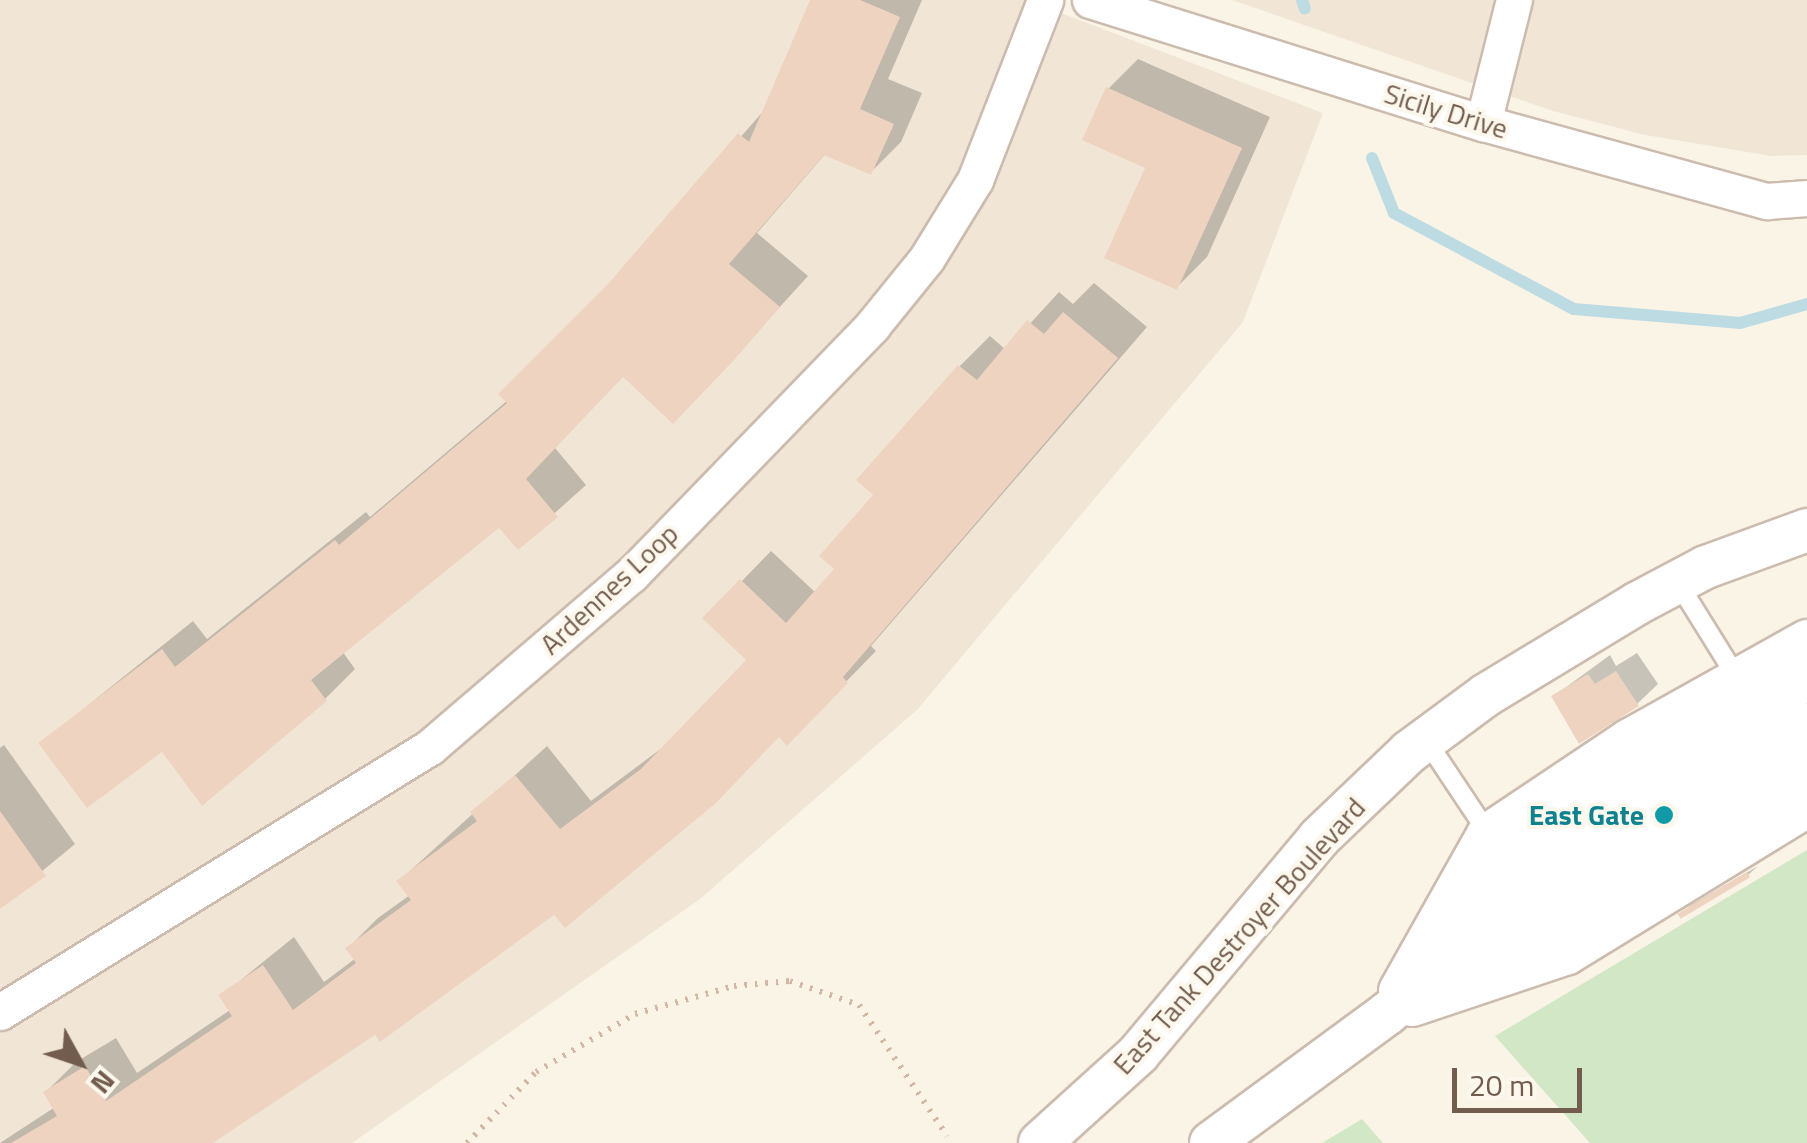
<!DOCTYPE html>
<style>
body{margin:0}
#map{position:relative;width:1807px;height:1143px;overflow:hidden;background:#faf4e7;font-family:"Titillium Web",sans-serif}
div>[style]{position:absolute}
.residential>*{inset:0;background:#f1e6d6}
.green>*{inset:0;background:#d2e7c6}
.shadow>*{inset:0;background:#0003}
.stream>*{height:12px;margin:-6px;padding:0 6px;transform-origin:6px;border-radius:6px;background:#bddbe3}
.building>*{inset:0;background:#eed4c0;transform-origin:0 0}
.path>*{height:6px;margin-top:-3px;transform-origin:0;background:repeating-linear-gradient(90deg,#d2b8a4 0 2.5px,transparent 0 10.5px)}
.roads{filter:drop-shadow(2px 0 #cbbcae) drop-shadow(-2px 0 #cbbcae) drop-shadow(0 2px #cbbcae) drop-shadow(0 -2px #cbbcae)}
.service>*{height:18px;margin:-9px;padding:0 9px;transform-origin:9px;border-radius:9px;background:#fff}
.minor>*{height:35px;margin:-17.5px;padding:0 17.5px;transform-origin:17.5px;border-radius:17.5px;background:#fff}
.tertiary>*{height:42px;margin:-21px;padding:0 21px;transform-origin:21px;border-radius:21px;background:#fff}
.dots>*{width:28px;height:28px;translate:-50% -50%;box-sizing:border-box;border:5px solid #fdf8ed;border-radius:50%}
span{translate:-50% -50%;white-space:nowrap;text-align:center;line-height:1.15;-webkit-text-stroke:8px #fdf8ed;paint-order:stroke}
.street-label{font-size:28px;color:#725c4d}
.culture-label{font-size:28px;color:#0d838f;font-weight:700}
.right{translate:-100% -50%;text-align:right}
.north{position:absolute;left:30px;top:1013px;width:100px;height:100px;-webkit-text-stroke:8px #fdf8ed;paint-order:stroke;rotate:130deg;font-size:28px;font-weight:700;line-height:40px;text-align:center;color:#725c4d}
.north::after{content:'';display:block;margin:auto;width:35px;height:45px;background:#725c4d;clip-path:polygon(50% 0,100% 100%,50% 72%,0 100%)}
.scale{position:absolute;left:1452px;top:1068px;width:130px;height:45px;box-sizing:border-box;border:5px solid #725c4d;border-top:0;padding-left:12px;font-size:30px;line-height:35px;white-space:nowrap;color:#725c4d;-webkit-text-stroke:8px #fdf8ed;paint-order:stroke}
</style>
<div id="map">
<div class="residential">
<div style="clip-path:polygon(0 0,1027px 0,1323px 113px,1243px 322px,917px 710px,700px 899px,352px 1143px,0 1143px)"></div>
<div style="clip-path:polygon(1232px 0,1807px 0,1807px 155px,1771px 156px,1645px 135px,1553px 111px)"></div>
</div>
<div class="green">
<div style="clip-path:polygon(1807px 850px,1807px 1143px,1590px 1143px,1495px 1036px)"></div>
<div style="clip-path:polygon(1362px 1119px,1383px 1143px,1322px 1143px)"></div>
</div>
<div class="shadow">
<div style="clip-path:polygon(813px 0,922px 0,888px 79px,922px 93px,901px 142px,871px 172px,826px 153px,757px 233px,808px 276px,703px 391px,624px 374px,555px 448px,586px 485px,518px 546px,499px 524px,342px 651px,355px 669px,325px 699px,163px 748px,41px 743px,193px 621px,207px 639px,366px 512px,370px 517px,508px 400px,767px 107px)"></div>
<div style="clip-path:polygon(1138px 59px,1270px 117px,1207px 257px,1177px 287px,1148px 166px,1108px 89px)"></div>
<div style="clip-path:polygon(1094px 283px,1147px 327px,871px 646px,876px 651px,787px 742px,780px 735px,555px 912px,209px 1143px,0 1143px,55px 1107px,46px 1092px,76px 1062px,116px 1038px,137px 1073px,230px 1010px,221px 996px,294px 937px,324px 982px,356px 958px,348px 948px,378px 918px,410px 895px,399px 881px,547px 746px,591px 801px,670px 742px,750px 660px,706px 618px,771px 551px,816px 593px,838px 569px,877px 495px,859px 479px,960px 366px,990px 336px,1006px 350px,1059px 292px,1073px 304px)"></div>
<div style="clip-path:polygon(1637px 653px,1658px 684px,1637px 704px,1554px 696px,1610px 655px,1616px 666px)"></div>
<div style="clip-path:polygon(4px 745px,75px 844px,0 906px,0 748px)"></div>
<div style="clip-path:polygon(1758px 866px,1748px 875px,1681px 915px,1691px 905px)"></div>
</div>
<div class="stream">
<div style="left:1302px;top:0;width:9px;rotate:72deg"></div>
<div style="left:1372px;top:158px;width:59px;rotate:68.2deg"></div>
<div style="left:1394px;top:213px;width:204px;rotate:28.1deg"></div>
<div style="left:1574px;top:309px;width:167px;rotate:4.8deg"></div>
<div style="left:1740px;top:323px;width:70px;rotate:-15.8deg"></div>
</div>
<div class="building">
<div style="clip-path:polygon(810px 0,860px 0,900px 17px,860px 109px,894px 124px,871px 175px,824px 155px,729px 264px,780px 307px,735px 359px,673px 424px,623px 377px,526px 479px,558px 517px,518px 550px,499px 528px,311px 680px,327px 701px,202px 806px,162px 752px,87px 808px,38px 743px,162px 649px,175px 667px,335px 540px,339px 545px,507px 403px,498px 394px,608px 284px,738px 133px,749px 142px)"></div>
<div style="clip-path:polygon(1106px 87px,1242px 148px,1177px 290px,1104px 258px,1145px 168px,1082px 140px)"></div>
<div style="clip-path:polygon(1063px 312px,1118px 358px,843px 677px,848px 683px,787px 746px,779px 737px,716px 803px,565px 928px,554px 915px,380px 1042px,375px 1035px,213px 1143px,11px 1143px,57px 1116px,43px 1092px,85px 1066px,106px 1101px,232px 1016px,218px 995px,263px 965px,293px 1010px,356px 963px,345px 948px,411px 900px,396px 881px,477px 821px,470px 812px,515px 775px,560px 829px,641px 769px,746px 660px,702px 618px,740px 579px,786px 623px,834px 569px,819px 556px,873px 495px,856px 480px,958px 365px,977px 380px,1027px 320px,1044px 334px)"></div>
<div style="clip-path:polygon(1616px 671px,1639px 706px,1579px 744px,1551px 696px,1588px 674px,1595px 684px)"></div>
<div style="clip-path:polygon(0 811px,46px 876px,0 909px)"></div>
<div style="left:1747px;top:872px;width:6px;height:81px;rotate:59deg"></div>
</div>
<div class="path">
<div style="left:467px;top:1143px;width:99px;rotate:-45.8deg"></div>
<div style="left:536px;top:1072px;width:115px;rotate:-30.4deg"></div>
<div style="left:635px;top:1014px;width:103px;rotate:-15.8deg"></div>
<div style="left:734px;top:986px;width:56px;rotate:-5.1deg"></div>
<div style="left:790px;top:981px;width:73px;rotate:19.2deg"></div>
<div style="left:859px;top:1005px;width:158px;rotate:56.1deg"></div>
</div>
<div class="roads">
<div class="service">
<div style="left:1678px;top:583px;width:115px;rotate:58.1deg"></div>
<div style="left:1426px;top:740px;width:115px;rotate:56.3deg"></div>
</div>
<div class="minor">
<div style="left:1090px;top:0;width:412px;rotate:17.4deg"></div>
<div style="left:1483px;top:123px;width:295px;rotate:15.4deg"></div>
<div style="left:1767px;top:201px;width:40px;rotate:-4.3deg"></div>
<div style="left:1483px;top:123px;width:127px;rotate:-75.9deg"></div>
<div style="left:0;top:1012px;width:505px;rotate:-31.64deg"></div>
<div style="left:430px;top:747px;width:265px;rotate:-40.6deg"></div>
<div style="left:631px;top:575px;width:347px;rotate:-45.9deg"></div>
<div style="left:872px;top:326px;width:87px;rotate:-51deg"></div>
<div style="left:927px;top:258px;width:92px;rotate:-58.4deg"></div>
<div style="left:975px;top:180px;width:193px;rotate:-68.7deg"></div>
</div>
<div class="tertiary">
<div style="left:1461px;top:924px;width:76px;rotate:-50.9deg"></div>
<div style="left:1509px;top:865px;width:352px;rotate:-32.1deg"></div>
<div style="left:1484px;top:958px;width:378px;rotate:-31.4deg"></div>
<div style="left:1400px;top:991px;width:179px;rotate:-60.6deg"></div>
<div style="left:1488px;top:835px;width:171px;rotate:-33.8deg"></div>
<div style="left:1630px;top:740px;width:203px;rotate:-29.2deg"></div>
<div style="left:1412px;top:1005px;width:163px;rotate:-18.5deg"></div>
<div style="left:1567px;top:953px;width:281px;rotate:-31.5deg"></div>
<div style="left:1040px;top:1143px;width:132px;rotate:-42.2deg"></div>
<div style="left:1138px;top:1054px;width:282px;rotate:-50deg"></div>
<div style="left:1319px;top:838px;width:124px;rotate:-43.7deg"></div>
<div style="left:1409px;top:752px;width:96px;rotate:-36.5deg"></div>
<div style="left:1486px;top:695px;width:175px;rotate:-31.2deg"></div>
<div style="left:1636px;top:604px;width:79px;rotate:-27.9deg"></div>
<div style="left:1706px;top:567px;width:108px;rotate:-20.1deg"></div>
<div style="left:1211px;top:1143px;width:220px;rotate:-36.3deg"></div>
<div style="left:1388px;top:1013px;width:184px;rotate:-39.9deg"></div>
<div style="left:1529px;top:895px;width:326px;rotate:-31.6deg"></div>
</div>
</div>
<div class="dots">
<div style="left:1664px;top:815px;background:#0f9aa8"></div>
</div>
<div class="street-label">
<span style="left:1446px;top:111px;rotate:17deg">Sicily Drive</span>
<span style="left:609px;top:589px;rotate:-43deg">Ardennes Loop</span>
<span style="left:1239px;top:936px;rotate:-48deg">East Tank Destroyer Boulevard</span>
</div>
<div class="culture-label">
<span class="right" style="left:1644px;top:815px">East Gate</span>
</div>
<div class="north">N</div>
<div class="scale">20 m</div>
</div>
